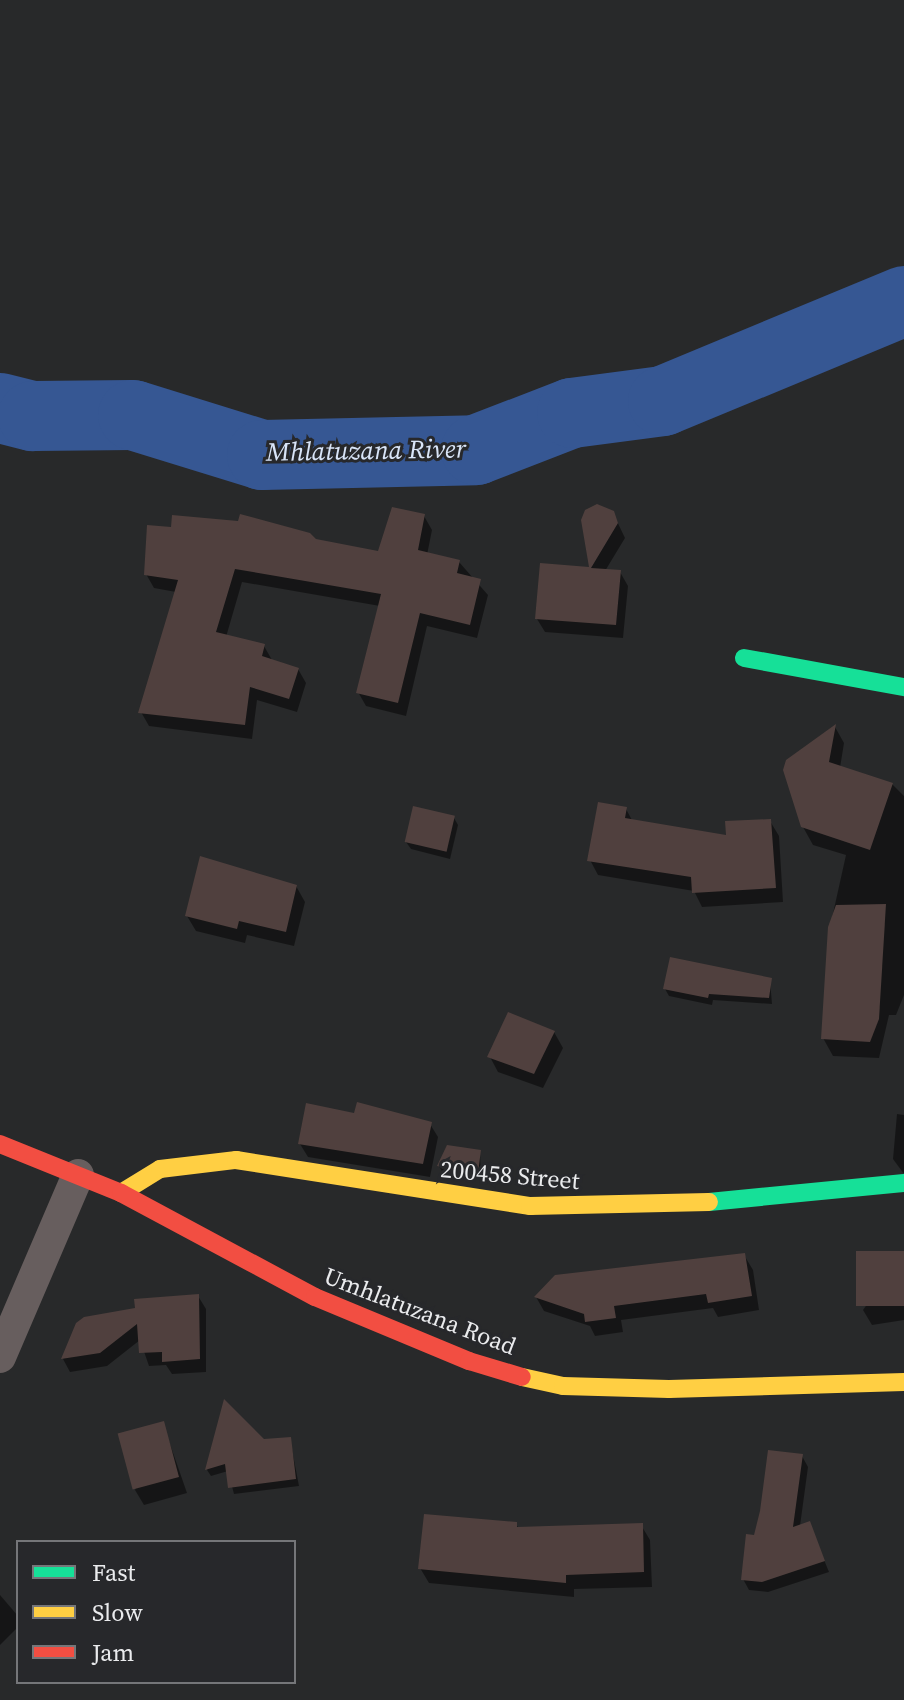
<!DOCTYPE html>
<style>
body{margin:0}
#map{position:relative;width:904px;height:1700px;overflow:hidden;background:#28292a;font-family:"Source Serif 4",serif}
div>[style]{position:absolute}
.shadow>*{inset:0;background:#0007}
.river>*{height:70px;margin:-35px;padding:0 35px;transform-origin:35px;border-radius:35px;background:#365793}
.building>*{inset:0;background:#50403e;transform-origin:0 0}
.street>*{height:32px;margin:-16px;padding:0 16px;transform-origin:16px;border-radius:16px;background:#675e5e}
.fast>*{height:18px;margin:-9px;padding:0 9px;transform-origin:9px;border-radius:9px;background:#16e098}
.slow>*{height:18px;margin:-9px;padding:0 9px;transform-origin:9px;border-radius:9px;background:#ffcf43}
.jam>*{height:18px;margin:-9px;padding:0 9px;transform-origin:9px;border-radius:9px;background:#f24e42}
span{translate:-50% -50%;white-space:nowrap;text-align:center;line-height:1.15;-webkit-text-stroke:6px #27282b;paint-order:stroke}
.street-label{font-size:24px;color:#eaebed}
.water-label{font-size:26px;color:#d9e5f8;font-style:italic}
.legend{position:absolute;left:16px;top:1540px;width:280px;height:144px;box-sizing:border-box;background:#27282b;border:2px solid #757679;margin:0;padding:10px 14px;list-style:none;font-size:24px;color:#eaebed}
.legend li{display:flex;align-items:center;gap:16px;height:40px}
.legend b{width:40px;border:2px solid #757679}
</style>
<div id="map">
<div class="shadow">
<div style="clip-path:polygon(613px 513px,625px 538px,605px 571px,620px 572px,628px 586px,623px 638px,545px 632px,537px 619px,591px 569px,583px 521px)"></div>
<div style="clip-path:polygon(424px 516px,432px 530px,427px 555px,459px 562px,488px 595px,477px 638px,427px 626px,406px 716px,366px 706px,358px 692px,380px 606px,242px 582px,226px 637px,264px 646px,272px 660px,298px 669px,306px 683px,297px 712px,257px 700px,252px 739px,149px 726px,141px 712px,176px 592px,154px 588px,146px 574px,315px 541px,379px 553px)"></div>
<div style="clip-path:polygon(835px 727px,844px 743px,840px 768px,892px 784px,904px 796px,904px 995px,896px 1015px,889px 1015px,879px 1058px,833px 1056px,823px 1038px,830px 927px,846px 855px,813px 845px,803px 827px)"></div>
<div style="clip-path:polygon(626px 809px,633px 822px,728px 838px,770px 821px,779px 836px,783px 902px,702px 907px,694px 891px,598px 875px,590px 860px)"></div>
<div style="clip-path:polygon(454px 818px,458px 825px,450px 859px,411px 849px,406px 842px)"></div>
<div style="clip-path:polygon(201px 858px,296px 886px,305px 902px,294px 946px,247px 935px,245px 943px,196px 931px,187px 916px)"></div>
<div style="clip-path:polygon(770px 980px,772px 1004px,713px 1000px,712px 1005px,669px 996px,665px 989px)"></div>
<div style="clip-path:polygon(554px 1032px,563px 1048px,543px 1088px,498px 1072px,490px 1057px)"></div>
<div style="clip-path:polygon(897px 1114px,904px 1115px,904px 1174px,893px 1159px)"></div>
<div style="clip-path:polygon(355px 1115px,430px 1124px,438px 1137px,430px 1177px,308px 1157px,300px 1144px)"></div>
<div style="clip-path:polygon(480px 1152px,481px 1179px,443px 1173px,439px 1166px)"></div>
<div style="clip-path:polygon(904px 1253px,904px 1320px,872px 1325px,863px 1310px)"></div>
<div style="clip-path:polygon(744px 1255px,753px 1270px,759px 1310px,718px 1317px,713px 1308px,621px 1320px,623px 1332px,595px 1336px,590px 1326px,544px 1311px,536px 1297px)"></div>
<div style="clip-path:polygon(198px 1296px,206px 1309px,206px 1372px,172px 1374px,166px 1365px,149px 1366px,140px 1340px,107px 1366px,70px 1372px,63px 1359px,78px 1324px)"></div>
<div style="clip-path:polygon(225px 1403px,264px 1442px,290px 1439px,299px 1486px,234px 1494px,228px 1471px,211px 1476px,207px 1470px)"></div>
<div style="clip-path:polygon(163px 1424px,187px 1493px,144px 1505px,135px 1490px)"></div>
<div style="clip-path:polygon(802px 1456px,808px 1467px,800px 1526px,809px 1523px,829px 1572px,768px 1592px,749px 1590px,743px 1579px,756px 1538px)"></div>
<div style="clip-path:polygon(516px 1524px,519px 1529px,641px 1525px,650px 1540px,652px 1587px,574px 1589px,574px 1597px,429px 1583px,420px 1568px)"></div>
<div style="clip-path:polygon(0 1595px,18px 1616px,18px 1627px,0 1645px)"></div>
</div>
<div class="river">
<div style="left:0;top:408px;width:34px;rotate:14deg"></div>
<div style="left:33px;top:416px;width:100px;rotate:-0.6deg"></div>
<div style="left:133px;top:415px;width:135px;rotate:17.2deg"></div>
<div style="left:262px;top:455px;width:214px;rotate:-1.3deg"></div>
<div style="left:476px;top:450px;width:103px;rotate:-21.1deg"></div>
<div style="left:572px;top:413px;width:92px;rotate:-7.5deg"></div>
<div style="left:663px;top:401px;width:261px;rotate:-22.5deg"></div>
</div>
<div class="building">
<div style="clip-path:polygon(597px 504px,614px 511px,618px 523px,591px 568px,621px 570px,616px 625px,535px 619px,540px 563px,589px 567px,581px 520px,585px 510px)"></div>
<div style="clip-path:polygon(392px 507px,425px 514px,418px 550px,460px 560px,457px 573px,481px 579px,470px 625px,420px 613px,398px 703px,356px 693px,381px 594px,235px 569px,216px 632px,265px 644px,262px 656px,299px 668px,289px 699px,250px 687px,245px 725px,138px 713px,178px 580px,144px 575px,147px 525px,171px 527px,172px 515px,238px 521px,240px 514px,310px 533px,316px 539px,378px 551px)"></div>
<div style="clip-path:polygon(836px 724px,829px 762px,893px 783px,870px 850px,801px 827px,783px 770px,786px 760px)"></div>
<div style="clip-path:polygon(598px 802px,627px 807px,625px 818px,726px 835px,725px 821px,771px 819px,776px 888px,692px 893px,691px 877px,587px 861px)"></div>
<div style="left:413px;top:806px;width:43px;height:37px;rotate:13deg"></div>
<div style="clip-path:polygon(200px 856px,297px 885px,286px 932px,239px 921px,237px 929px,185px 916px)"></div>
<div style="clip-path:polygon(886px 904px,879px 1019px,870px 1042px,821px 1039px,828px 927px,836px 905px)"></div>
<div style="clip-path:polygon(670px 957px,772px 978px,769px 998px,709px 994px,708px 998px,663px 989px)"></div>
<div style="clip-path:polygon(508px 1012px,555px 1031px,534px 1074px,487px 1057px)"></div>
<div style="clip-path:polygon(357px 1102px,432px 1122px,423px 1164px,298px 1144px,306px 1103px,354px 1113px)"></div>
<div style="clip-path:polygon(447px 1145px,481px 1150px,478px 1173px,437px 1166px)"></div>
<div style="left:904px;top:1251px;width:55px;height:48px;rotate:90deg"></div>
<div style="clip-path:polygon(745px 1253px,752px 1296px,708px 1303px,706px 1294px,614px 1306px,616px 1318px,585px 1322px,584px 1314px,534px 1297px,555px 1275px)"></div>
<div style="clip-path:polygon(199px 1294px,200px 1359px,162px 1362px,162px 1352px,139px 1353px,137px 1324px,100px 1353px,61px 1359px,76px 1323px,84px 1317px,135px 1308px,134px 1299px)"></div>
<div style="clip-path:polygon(224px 1399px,264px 1439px,291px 1437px,296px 1479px,228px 1488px,225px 1464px,205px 1470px)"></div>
<div style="left:164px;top:1421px;width:58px;height:48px;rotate:75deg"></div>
<div style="clip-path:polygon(768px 1450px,803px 1454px,793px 1527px,810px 1521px,825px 1561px,762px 1582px,741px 1580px,746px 1534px,754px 1535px,760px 1511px)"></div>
<div style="clip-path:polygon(424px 1514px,517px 1522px,517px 1527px,643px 1523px,644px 1572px,566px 1575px,566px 1583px,418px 1569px)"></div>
</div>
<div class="street">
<div style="left:0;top:1357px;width:198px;rotate:-66.8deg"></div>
</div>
<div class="fast">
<div style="left:744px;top:658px;width:163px;rotate:10.3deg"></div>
<div style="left:709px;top:1202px;width:196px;rotate:-5.6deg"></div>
</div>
<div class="slow">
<div style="left:121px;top:1193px;width:46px;rotate:-31.6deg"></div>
<div style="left:160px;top:1169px;width:77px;rotate:-6.8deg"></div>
<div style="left:236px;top:1160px;width:298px;rotate:8.9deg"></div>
<div style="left:530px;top:1206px;width:179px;rotate:-1.3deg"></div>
<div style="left:522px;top:1377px;width:42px;rotate:12.4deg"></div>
<div style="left:563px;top:1386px;width:106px;rotate:1.6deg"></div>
<div style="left:669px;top:1389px;width:235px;rotate:-1.7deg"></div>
</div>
<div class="jam">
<div style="left:0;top:1144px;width:131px;rotate:22deg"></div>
<div style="left:121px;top:1193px;width:220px;rotate:28.2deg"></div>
<div style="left:315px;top:1297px;width:167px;rotate:22.6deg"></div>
<div style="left:469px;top:1361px;width:55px;rotate:16.8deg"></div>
</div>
<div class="street-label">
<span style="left:510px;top:1175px;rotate:5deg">200458 Street</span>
<span style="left:420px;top:1311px;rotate:21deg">Umhlatuzana Road</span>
</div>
<div class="water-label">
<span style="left:366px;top:451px;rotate:-1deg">Mhlatuzana River</span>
</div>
<ul class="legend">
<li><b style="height:10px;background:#16e098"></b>Fast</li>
<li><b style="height:10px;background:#ffcf43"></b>Slow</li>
<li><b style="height:10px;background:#f24e42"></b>Jam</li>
</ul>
</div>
